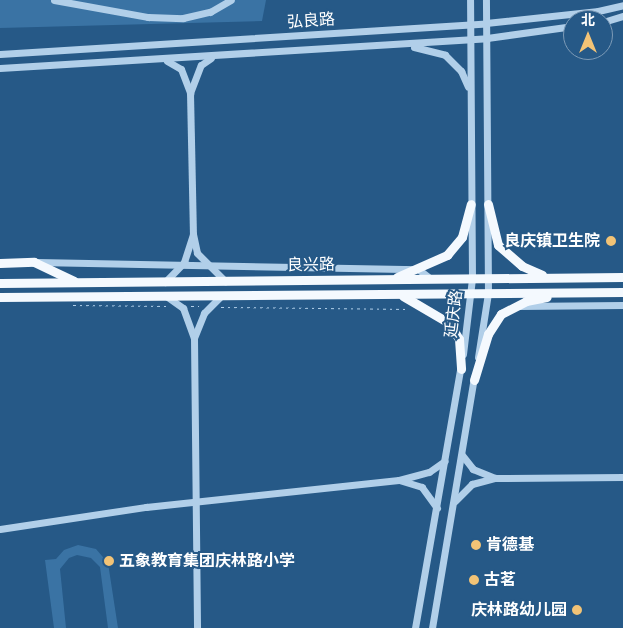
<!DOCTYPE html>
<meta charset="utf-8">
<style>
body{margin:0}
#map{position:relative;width:623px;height:628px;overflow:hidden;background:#265987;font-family:Karla,"Noto Sans SC",sans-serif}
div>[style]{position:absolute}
.green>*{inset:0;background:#3a73a4}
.path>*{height:1px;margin-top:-0.5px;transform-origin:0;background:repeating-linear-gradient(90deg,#b1cfe9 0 2.5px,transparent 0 6.5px)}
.minor>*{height:7px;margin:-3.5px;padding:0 3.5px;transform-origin:3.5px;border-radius:3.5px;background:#b1cfe9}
.major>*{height:9px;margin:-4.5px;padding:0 4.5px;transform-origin:4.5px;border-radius:4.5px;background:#f4f9fe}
.dots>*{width:14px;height:14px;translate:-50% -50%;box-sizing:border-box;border:2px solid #265987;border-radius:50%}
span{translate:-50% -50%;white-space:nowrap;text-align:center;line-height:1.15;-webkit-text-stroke:4px #265987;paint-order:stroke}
.street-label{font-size:16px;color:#fff}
.poi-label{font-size:16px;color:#fff;font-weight:700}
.right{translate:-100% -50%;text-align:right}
.left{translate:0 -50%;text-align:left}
.north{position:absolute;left:563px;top:10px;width:50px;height:50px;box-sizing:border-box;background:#265987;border:1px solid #7d9bb7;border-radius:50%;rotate:0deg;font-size:14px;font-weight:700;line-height:20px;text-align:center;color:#fff}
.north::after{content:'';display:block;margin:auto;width:18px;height:22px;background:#f2c376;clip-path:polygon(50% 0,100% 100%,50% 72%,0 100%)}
</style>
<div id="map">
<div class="green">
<div style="clip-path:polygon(0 0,266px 0,262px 21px,0 28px)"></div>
<div style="clip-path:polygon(78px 545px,96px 549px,108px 563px,118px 628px,108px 628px,100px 567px,91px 558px,77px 555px,69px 558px,60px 569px,66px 628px,54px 628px,45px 560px,56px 559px,64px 550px)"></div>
</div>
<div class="path">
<div style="left:73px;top:305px;width:94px;rotate:0.6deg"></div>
<div style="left:191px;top:306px;width:8px"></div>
<div style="left:221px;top:307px;width:188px;rotate:0.6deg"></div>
</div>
<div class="minor">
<div style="left:54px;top:0;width:96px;rotate:10.3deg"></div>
<div style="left:148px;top:17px;width:35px;rotate:2deg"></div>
<div style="left:183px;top:18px;width:28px;rotate:-13deg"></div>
<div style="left:210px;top:12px;width:24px;rotate:-30deg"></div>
<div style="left:603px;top:22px;width:21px;rotate:-17deg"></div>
<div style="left:414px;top:47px;width:32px;rotate:14deg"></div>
<div style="left:445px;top:55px;width:23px;rotate:45deg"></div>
<div style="left:461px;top:71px;width:17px;rotate:66deg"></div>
<div style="left:0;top:54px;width:487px;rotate:-3.6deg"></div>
<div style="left:486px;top:23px;width:113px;rotate:-6.1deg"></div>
<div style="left:598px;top:11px;width:26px;rotate:-13deg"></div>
<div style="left:167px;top:61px;width:16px;rotate:30deg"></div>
<div style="left:181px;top:69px;width:26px;rotate:69deg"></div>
<div style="left:190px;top:93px;width:30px;rotate:-69deg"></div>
<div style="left:201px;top:65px;width:12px;rotate:-35deg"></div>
<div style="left:0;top:68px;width:488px;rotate:-3.5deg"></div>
<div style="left:487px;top:38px;width:87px;rotate:-7.9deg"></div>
<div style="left:190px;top:93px;width:141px;rotate:88.8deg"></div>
<div style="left:37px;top:262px;width:381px;rotate:1.1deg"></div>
<div style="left:418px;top:269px;width:16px;rotate:38deg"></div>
<div style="left:165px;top:282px;width:28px;rotate:-46deg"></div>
<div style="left:184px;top:262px;width:29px;rotate:-72deg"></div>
<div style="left:193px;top:234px;width:19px;rotate:78deg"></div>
<div style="left:197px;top:253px;width:40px;rotate:45deg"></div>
<div style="left:166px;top:296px;width:21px;rotate:35deg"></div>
<div style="left:183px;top:308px;width:32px;rotate:70deg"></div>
<div style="left:194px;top:338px;width:27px;rotate:-68deg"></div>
<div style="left:204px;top:313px;width:25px;rotate:-45deg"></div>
<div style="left:518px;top:306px;width:105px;rotate:-0.5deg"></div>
<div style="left:194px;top:338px;width:290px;rotate:89.4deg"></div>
<div style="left:463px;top:354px;width:77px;rotate:-83.2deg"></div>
<div style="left:472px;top:278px;width:278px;rotate:-90.4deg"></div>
<div style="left:478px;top:357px;width:65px;rotate:-81.1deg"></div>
<div style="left:488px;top:293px;width:293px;rotate:-90.4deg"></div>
<div style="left:495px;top:478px;width:128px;rotate:-0.4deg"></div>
<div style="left:455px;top:501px;width:24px;rotate:-45deg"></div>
<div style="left:472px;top:484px;width:24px;rotate:-15deg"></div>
<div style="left:495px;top:478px;width:24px;rotate:-158deg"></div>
<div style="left:473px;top:469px;width:18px;rotate:-128deg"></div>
<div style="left:437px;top:508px;width:26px;rotate:-126deg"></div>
<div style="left:422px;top:487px;width:24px;rotate:-163deg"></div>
<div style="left:399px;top:480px;width:31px;rotate:-15deg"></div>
<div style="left:429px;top:472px;width:19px;rotate:-35deg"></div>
<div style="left:0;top:529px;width:148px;rotate:-8.6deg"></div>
<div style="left:146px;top:507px;width:254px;rotate:-6.1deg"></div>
<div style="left:415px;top:628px;width:267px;rotate:-80.1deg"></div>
<div style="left:432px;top:628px;width:254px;rotate:-80.5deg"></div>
</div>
<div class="major">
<div style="left:488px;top:204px;width:42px;rotate:76.3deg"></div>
<div style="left:498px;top:245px;width:32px;rotate:41deg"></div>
<div style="left:522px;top:266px;width:22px;rotate:24deg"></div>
<div style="left:0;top:263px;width:34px;rotate:-2deg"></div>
<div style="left:34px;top:262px;width:44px;rotate:25.4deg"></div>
<div style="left:397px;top:277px;width:55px;rotate:-23.7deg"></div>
<div style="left:447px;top:255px;width:23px;rotate:-50deg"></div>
<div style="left:462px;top:237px;width:34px;rotate:-75deg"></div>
<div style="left:0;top:283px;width:623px;rotate:-0.55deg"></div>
<div style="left:403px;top:296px;width:53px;rotate:30.4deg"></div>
<div style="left:449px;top:323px;width:19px;rotate:58deg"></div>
<div style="left:459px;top:339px;width:30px;rotate:86deg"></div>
<div style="left:0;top:297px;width:623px;rotate:-0.46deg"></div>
<div style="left:474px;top:380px;width:48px;rotate:-73.1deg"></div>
<div style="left:488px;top:334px;width:24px;rotate:-57deg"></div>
<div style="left:501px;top:314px;width:28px;rotate:-27deg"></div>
<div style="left:526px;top:301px;width:21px;rotate:-11deg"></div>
</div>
<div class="dots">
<div style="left:611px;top:241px;background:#f2c376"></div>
<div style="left:476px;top:545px;background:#f2c376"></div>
<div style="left:109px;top:561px;background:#f2c376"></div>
<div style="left:474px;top:580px;background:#f2c376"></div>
<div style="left:577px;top:610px;background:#f2c376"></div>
</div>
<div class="street-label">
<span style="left:311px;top:21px;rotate:-4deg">弘良路</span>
<span style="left:311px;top:265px;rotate:-1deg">良兴路</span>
<span style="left:454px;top:314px;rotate:-83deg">延庆路</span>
</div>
<div class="poi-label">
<span class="right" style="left:600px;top:241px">良庆镇卫生院</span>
<span class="left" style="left:486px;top:545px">肯德基</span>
<span class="left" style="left:119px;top:561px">五象教育集团庆林路小学</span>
<span class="left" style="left:484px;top:580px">古茗</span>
<span class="right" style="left:567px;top:610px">庆林路幼儿园</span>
</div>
<div class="north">北</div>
</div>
